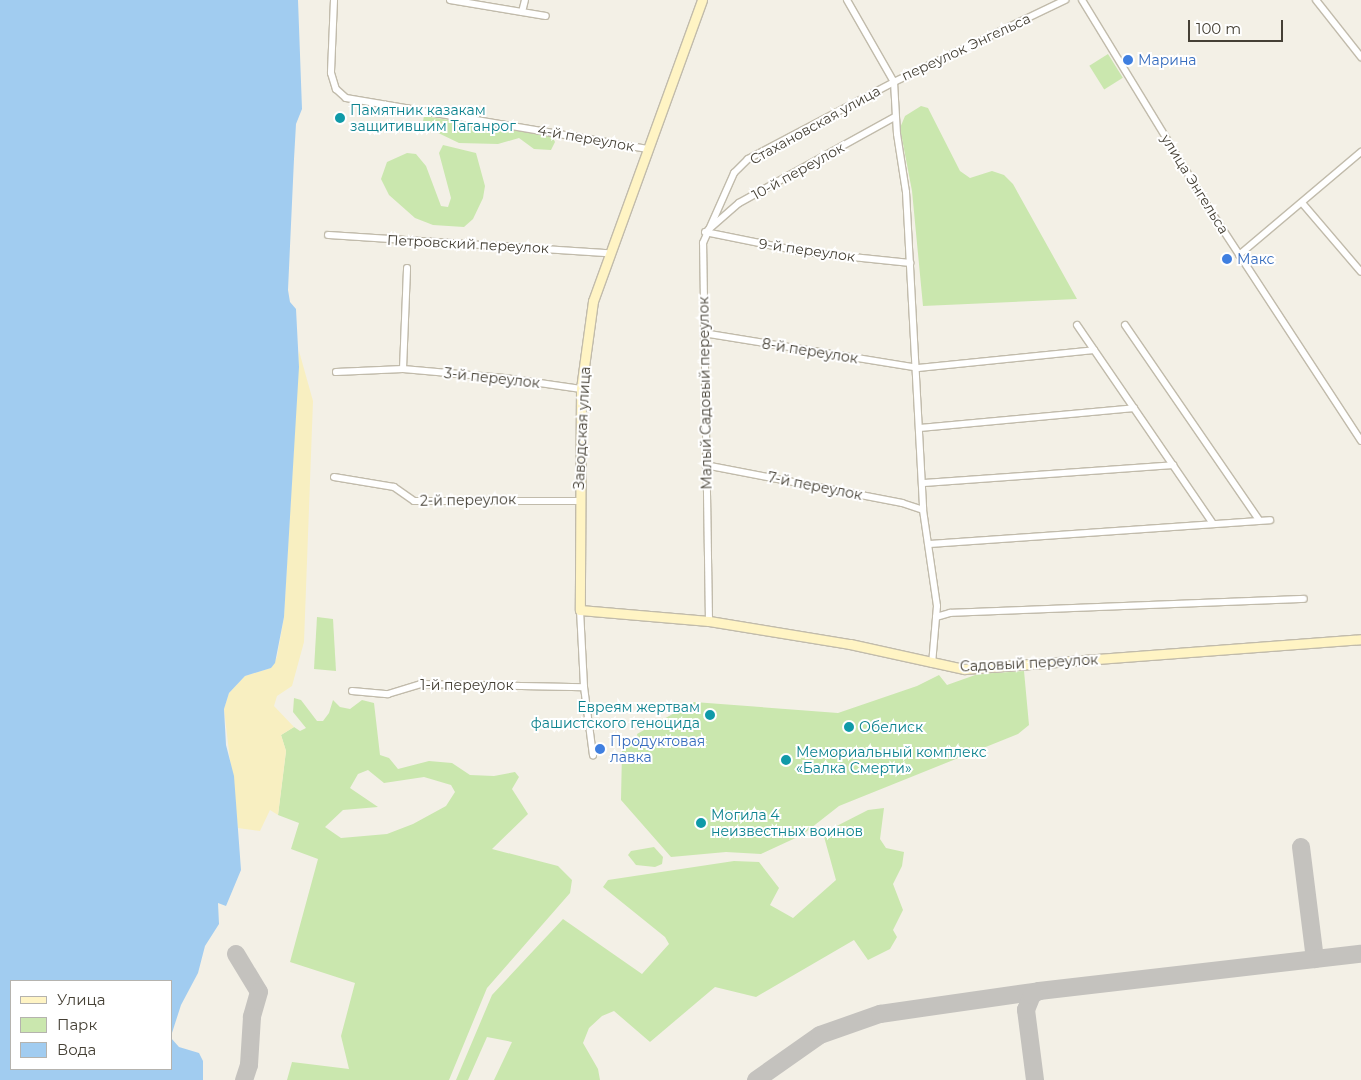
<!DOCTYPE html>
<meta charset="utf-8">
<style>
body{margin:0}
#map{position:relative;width:1361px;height:1080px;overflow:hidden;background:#f3f0e6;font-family:Montserrat,sans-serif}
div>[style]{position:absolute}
.green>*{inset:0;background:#cae7ae;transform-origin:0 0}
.sand>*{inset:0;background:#f8efc1}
.water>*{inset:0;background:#a1ccf0}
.taxiway>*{height:18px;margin:-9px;padding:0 9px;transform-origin:9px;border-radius:9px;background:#c4c2be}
.roads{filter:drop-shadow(1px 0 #c1bbab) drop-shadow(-1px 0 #c1bbab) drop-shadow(0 1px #c1bbab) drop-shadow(0 -1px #c1bbab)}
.street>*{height:6px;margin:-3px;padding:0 3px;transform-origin:3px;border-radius:3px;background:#fff}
.secondary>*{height:9px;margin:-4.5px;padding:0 4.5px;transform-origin:4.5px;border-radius:4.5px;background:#fff4c4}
.dots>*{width:14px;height:14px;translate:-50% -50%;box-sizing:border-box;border:2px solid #fff;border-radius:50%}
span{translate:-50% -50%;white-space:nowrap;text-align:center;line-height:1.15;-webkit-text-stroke:4px #fff;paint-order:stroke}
.street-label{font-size:14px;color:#454035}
.shop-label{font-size:14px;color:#366cbe}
.left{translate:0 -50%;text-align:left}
.culture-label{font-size:14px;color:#0d838f}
.right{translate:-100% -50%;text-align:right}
.legend{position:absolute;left:10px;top:980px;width:162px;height:90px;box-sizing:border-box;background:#fff;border:1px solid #b5b3ae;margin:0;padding:6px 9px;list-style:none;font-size:15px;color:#454035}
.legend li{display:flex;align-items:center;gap:10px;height:25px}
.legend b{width:25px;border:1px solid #b5b3ae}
.scale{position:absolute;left:1188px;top:20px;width:95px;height:22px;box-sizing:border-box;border:2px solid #454035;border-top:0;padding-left:6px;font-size:15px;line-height:18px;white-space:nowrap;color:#454035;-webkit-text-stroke:4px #fff;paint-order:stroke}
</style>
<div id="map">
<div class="green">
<div style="left:1108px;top:54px;width:28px;height:22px;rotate:58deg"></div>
<div style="clip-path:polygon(921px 106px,928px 108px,960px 171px,970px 178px,992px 171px,1004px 175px,1013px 184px,1077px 299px,923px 306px,912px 191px,900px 128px,905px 116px)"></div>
<div style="clip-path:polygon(424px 116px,552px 136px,555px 142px,551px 150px,534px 149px,519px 138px,498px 144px,459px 143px,430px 129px,423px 121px)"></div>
<div style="clip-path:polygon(443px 145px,476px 153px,485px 186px,483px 198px,473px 219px,464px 227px,433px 225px,415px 218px,389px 195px,381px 179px,387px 162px,407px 153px,416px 154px,426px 166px,441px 206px,448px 207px,451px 198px,439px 153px)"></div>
<div style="clip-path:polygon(317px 617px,333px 619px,336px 671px,314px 669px)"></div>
<div style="clip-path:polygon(1024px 671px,1029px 725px,1018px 734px,839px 806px,802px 835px,761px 854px,726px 852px,671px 857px,621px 800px,622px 751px,638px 739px,637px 734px,694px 702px,838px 713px,917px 686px,939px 675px,947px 685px,978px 674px)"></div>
<div style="clip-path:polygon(evenodd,294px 698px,301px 700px,317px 721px,323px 721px,329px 713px,333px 700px,340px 707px,350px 709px,362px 700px,374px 703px,380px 755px,389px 758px,398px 769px,429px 761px,452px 763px,470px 775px,494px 776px,515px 772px,519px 777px,512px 789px,528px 814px,492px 849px,558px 866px,572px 880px,570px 893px,487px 988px,449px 1080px,287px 1080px,292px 1062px,349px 1069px,341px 1036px,355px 983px,290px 962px,318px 859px,291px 849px,299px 823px,278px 815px,286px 751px,281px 735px,294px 727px,300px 731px,306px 728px,293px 712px,294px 698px,368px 770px,384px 783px,424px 777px,451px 785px,455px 792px,446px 806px,413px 824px,387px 834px,341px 838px,325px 827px,343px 810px,378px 807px,350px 788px,358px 774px,368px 770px)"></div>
<div style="clip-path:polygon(884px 808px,880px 839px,886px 848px,904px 852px,902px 866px,893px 884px,903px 910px,893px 930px,897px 937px,890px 949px,868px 960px,854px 940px,756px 997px,715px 987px,650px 1042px,614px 1011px,602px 1016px,589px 1028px,583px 1043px,598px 1069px,600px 1080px,494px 1080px,512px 1042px,487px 1037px,468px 1080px,456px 1080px,492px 995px,563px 919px,642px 974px,669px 944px,665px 937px,603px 887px,608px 880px,734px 861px,759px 862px,779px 888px,770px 905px,793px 918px,836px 880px,823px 833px,868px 810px)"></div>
<div style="clip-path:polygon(654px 847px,663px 857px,662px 864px,655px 867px,636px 865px,628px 855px,631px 851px)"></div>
</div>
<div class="sand">
<div style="clip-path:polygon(299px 351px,313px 401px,304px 642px,292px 686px,277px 696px,274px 706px,294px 727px,281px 735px,286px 751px,278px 815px,270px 810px,260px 831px,238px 828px,224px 709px,229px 693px,245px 676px,271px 668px,277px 657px,284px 617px)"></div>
</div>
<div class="water">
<div style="clip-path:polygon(0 0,298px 0,302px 109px,296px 124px,294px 159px,288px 290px,290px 302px,296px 309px,299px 367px,284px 617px,275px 663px,271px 668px,245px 676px,229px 693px,224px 709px,226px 745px,234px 776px,241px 870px,226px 906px,218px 903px,219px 924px,205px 946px,198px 973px,181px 1005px,171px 1036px,171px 981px,11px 981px,11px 1069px,171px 1069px,171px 1038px,179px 1047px,199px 1053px,203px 1061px,203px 1080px,0 1080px)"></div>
</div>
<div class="taxiway">
<div style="left:1301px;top:847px;width:113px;rotate:82.9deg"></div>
<div style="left:236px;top:954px;width:44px;rotate:58.8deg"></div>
<div style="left:259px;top:992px;width:26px;rotate:106deg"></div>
<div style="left:252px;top:1017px;width:48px;rotate:93.6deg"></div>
<div style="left:249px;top:1065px;width:16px;rotate:108deg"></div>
<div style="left:756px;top:1080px;width:78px;rotate:-35.1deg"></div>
<div style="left:820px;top:1035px;width:64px;rotate:-19.3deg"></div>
<div style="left:880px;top:1014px;width:161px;rotate:-8.2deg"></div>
<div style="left:1039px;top:991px;width:324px;rotate:-6.6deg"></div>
<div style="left:1035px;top:1080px;width:71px;rotate:-97.3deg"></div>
<div style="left:1026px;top:1010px;width:16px;rotate:-68deg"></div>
<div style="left:1032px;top:995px;width:8px;rotate:-30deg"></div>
</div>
<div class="roads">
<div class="street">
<div style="left:334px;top:0;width:73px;rotate:92.4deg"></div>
<div style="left:331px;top:73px;width:17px;rotate:73deg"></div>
<div style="left:336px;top:89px;width:13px;rotate:42deg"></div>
<div style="left:346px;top:98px;width:306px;rotate:9.6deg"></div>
<div style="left:450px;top:0;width:97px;rotate:9.5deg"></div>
<div style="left:847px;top:0;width:95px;rotate:60.2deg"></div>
<div style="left:894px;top:82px;width:52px;rotate:86.7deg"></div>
<div style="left:897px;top:134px;width:59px;rotate:81.2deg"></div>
<div style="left:906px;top:192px;width:318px;rotate:86.9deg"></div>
<div style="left:923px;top:510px;width:97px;rotate:81.7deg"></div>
<div style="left:937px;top:606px;width:58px;rotate:94.9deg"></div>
<div style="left:1082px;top:0;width:246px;rotate:58.6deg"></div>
<div style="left:1210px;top:210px;width:276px;rotate:56.8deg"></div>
<div style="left:1316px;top:0;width:73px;rotate:51.7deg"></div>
<div style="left:522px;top:12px;width:12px;rotate:-76deg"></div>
<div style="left:1303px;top:204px;width:89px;rotate:49.5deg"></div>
<div style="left:708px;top:230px;width:41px;rotate:-41.1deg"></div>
<div style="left:739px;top:203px;width:178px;rotate:-28.9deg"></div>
<div style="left:705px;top:232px;width:101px;rotate:11.4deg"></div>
<div style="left:804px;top:252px;width:107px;rotate:5.9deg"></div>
<div style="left:328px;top:235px;width:282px;rotate:3.7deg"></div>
<div style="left:1239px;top:255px;width:160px;rotate:-40.2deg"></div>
<div style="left:1077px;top:325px;width:239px;rotate:55.6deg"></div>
<div style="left:1125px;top:325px;width:237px;rotate:55.5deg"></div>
<div style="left:703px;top:333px;width:218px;rotate:9.2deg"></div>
<div style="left:918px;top:368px;width:177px;rotate:-5.8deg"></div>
<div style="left:403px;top:369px;width:101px;rotate:-87.7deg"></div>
<div style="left:336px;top:372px;width:67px;rotate:-2.6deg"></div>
<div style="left:403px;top:369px;width:102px;rotate:5deg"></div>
<div style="left:505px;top:378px;width:77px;rotate:8.2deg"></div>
<div style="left:920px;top:428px;width:215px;rotate:-5.3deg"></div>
<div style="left:705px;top:465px;width:201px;rotate:10.9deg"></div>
<div style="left:902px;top:503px;width:22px;rotate:18deg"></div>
<div style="left:334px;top:477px;width:61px;rotate:9.5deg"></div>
<div style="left:394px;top:487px;width:24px;rotate:35deg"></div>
<div style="left:414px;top:501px;width:165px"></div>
<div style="left:924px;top:483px;width:250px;rotate:-4.1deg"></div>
<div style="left:929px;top:544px;width:342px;rotate:-4deg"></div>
<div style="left:580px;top:610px;width:77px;rotate:87deg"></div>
<div style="left:584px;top:687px;width:69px;rotate:82.5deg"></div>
<div style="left:936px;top:617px;width:15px;rotate:-16deg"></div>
<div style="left:950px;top:613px;width:354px;rotate:-2.3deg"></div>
<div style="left:709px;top:621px;width:378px;rotate:-90.9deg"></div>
<div style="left:703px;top:243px;width:77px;rotate:-66.1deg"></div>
<div style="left:734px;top:173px;width:20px;rotate:-45deg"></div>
<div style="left:748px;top:159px;width:165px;rotate:-27.8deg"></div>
<div style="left:894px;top:82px;width:190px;rotate:-25.6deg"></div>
<div style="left:352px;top:691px;width:36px;rotate:5deg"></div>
<div style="left:388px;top:694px;width:34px;rotate:-17deg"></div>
<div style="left:421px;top:684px;width:163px;rotate:1.1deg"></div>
</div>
<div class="secondary">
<div style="left:702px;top:0;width:320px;rotate:109.9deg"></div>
<div style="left:593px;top:301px;width:89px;rotate:97.8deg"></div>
<div style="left:581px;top:389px;width:221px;rotate:90.3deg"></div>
<div style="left:580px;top:610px;width:129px;rotate:4.9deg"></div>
<div style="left:709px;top:621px;width:143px;rotate:9.3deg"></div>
<div style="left:850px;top:644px;width:117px;rotate:12.4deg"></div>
<div style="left:964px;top:669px;width:398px;rotate:-4.3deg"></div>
</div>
</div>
<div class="dots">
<div style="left:1128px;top:60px;background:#3f7fe0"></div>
<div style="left:340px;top:118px;background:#0f9aa8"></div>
<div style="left:1227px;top:259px;background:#3f7fe0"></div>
<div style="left:710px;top:715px;background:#0f9aa8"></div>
<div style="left:849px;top:727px;background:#0f9aa8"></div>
<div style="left:600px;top:749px;background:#3f7fe0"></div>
<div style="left:786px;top:760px;background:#0f9aa8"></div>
<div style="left:701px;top:823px;background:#0f9aa8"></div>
</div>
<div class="street-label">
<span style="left:966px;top:47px;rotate:-25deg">переулок Энгельса</span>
<span style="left:815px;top:125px;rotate:-29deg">Стахановская улица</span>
<span style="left:586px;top:138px;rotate:10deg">4-й переулок</span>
<span style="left:798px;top:171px;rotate:-29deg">10-й переулок</span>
<span style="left:1195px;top:184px;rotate:58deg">улица Энгельса</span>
<span style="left:468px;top:244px;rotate:3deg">Петровский переулок</span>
<span style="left:807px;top:250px;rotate:8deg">9-й переулок</span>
<span style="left:810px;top:351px;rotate:9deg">8-й переулок</span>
<span style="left:492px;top:378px;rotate:6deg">3-й переулок</span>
<span style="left:705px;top:393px;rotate:-91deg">Малый Садовый переулок</span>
<span style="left:582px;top:428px;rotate:-87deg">Заводская улица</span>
<span style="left:815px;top:486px;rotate:11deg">7-й переулок</span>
<span style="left:468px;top:500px;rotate:-1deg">2-й переулок</span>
<span style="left:1029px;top:663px;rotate:-3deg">Садовый переулок</span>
<span style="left:467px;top:685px">1-й переулок</span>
</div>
<div class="shop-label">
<span class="left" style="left:1138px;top:60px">Марина</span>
<span class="left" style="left:1237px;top:259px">Макс</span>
<span class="left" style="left:610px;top:749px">Продуктовая<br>лавка</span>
</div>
<div class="culture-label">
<span class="left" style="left:350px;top:118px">Памятник казакам<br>защитившим Таганрог</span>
<span class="right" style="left:700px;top:715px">Евреям жертвам<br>фашистского геноцида</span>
<span class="left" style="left:859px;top:727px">Обелиск</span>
<span class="left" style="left:796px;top:760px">Мемориальный комплекс<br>«Балка Смерти»</span>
<span class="left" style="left:711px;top:823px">Могила 4<br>неизвестных воинов</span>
</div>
<ul class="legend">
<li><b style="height:6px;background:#fff4c4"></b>Улица</li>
<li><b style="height:14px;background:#cae7ae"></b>Парк</li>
<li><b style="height:14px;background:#a1ccf0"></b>Вода</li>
</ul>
<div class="scale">100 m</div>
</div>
